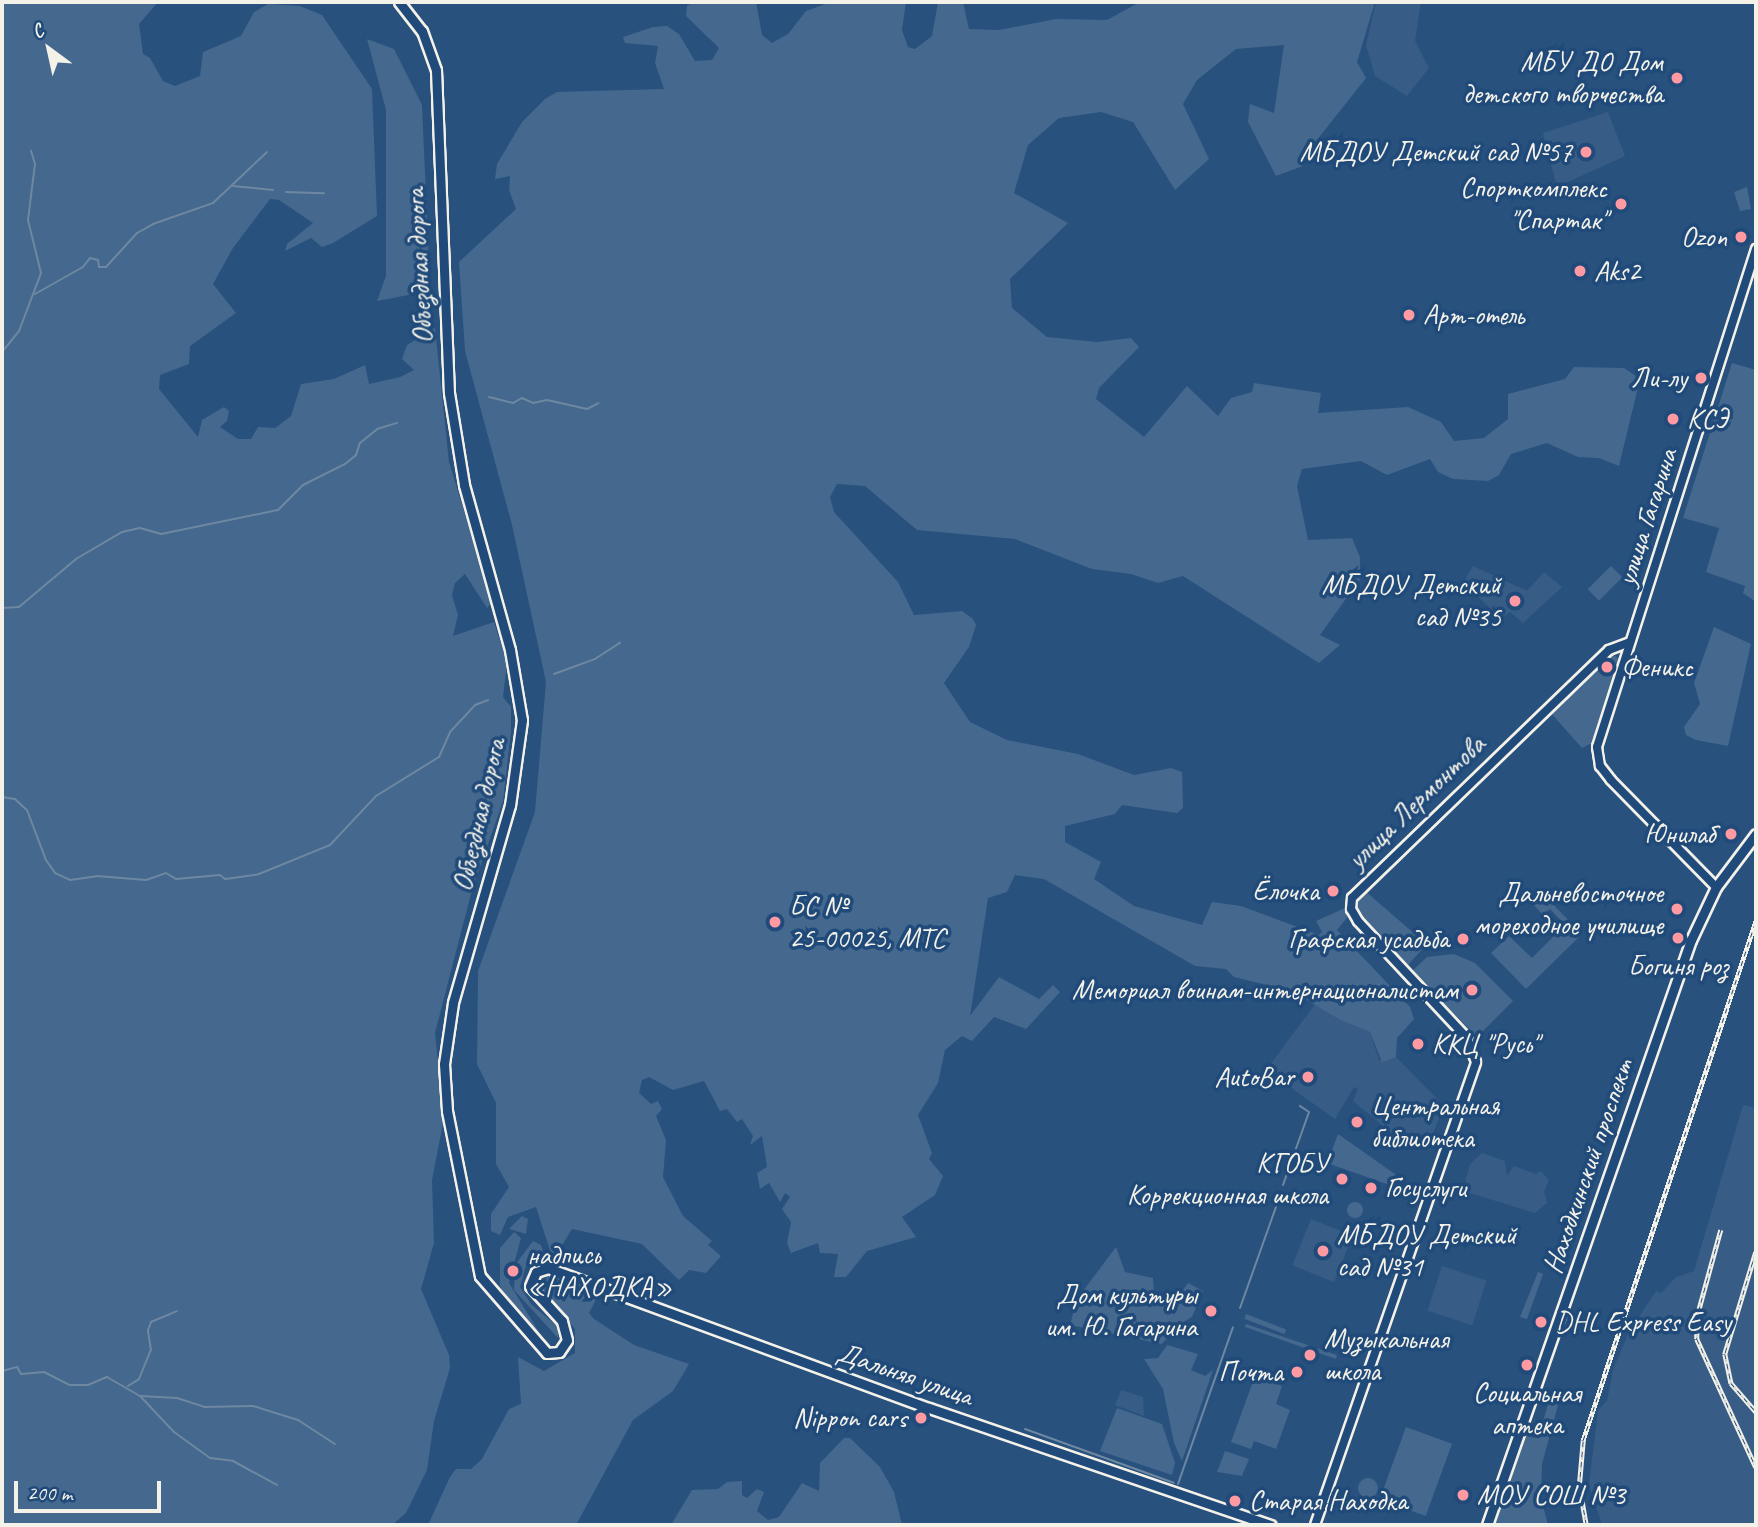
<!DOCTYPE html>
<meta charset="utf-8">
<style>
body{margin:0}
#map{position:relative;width:1758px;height:1527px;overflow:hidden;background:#28517e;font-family:Caveat,sans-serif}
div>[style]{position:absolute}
.built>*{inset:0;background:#375d86;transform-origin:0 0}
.green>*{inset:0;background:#45688e;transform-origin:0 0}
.round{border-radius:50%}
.stream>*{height:2px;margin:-1px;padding:0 1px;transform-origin:1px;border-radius:1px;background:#6e88a2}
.roads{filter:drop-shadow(2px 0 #f4f1e8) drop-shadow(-2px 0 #f4f1e8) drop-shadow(0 2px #f4f1e8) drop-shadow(0 -2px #f4f1e8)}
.secondary>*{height:8px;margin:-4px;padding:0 4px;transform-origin:4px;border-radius:4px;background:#1f4a7a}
.primary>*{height:9px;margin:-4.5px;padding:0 4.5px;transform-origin:4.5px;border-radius:4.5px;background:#1f4a7a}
.rail>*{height:4.5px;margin-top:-2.25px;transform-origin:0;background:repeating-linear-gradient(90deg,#1f4a7a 0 5px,#f4f1e8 0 10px);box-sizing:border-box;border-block:2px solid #f4f1e8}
.dots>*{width:19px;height:19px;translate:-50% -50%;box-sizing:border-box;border:4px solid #1f4a7a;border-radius:50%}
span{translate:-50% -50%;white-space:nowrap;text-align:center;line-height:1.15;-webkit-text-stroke:7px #1f4a7a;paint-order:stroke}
.poi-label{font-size:28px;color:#f4f1e8}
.right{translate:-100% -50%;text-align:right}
.left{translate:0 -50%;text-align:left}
.street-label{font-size:28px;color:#f4f1e8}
.frame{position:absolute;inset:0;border:4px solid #f4f1e8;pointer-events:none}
.north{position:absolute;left:14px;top:14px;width:70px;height:70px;-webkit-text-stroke:5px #1f4a7a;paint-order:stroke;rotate:327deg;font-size:19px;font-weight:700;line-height:28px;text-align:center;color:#f4f1e8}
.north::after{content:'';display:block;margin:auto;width:24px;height:32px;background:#f4f1e8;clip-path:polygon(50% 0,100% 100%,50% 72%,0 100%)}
.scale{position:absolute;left:14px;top:1481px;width:147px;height:32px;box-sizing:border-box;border:4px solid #f4f1e8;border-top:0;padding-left:9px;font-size:21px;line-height:24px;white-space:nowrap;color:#f4f1e8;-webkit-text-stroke:5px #1f4a7a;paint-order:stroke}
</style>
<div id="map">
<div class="built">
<div style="clip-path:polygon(1376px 2px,1421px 2px,1415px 41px,1429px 68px,1407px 96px,1375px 76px,1366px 45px)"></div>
<div style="clip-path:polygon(1608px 112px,1625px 156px,1557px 187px,1543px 133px)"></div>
<div style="clip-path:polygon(1473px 566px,1527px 591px,1544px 572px,1562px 587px,1523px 623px,1510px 612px,1501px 618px,1463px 583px)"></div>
<div style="clip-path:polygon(1316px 1003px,1342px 1021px,1370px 1032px,1379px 1060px,1396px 1057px,1444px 1106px,1430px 1141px,1406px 1145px,1353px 1101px,1358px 1089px,1354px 1087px,1335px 1119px,1266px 1070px)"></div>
<div style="clip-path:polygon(1743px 1105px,1756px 1108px,1756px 1525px,1602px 1525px,1589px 1485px,1598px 1410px,1607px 1401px,1613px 1370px,1628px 1334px,1656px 1291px,1661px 1293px,1676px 1277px,1694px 1271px)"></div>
<div style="clip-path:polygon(1482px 1153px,1505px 1161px,1507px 1176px,1514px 1166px,1536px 1174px,1541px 1171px,1549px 1180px,1544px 1192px,1547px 1203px,1535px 1213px,1463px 1191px,1470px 1164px)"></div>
<div style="left:1311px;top:1219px;width:45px;height:50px;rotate:22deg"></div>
<div style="left:1442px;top:1266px;width:47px;height:47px;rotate:18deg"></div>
<div style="clip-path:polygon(1121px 1390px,1143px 1397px,1144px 1416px,1115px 1405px)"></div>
</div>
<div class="green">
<div style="clip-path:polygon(2px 2px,158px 2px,139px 24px,143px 54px,150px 58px,163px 81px,175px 86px,200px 76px,203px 52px,241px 36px,254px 12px,268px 4px,300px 6px,322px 15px,372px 89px,377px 216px,333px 243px,322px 247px,311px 238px,285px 251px,287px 244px,313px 223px,279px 200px,270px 199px,233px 248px,213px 284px,236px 313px,190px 346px,189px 364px,160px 375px,159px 389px,198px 437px,202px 420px,224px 407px,229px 411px,227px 421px,220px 427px,238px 439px,251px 439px,258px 427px,275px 428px,291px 416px,301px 384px,334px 379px,365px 365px,369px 384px,400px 377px,414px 370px,402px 359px,407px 345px,435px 328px,449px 462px,492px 602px,487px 608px,465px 574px,455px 583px,452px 595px,458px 615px,453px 636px,494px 622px,507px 663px,503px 697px,511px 707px,511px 731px,503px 801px,472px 890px,435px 1033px,444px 1118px,432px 1180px,434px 1243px,421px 1289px,449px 1355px,450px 1368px,434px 1421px,427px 1470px,406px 1513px,392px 1525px,2px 1525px)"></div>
<div style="clip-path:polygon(693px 2px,756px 2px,762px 35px,772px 43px,788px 34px,806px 11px,831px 2px,906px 2px,902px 30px,908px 47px,915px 49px,932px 36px,938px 2px,963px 2px,969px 29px,999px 30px,1056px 19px,1107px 20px,1140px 2px,1375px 2px,1357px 62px,1366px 78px,1313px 145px,1303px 166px,1276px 176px,1248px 122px,1250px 104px,1274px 113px,1284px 45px,1236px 49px,1197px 80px,1183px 104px,1209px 159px,1175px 190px,1133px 122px,1101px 112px,1059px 118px,1028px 145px,1014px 193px,1068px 223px,1010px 279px,1012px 308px,1047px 337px,1097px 342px,1131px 338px,1139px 347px,1099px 388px,1096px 399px,1144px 437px,1187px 386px,1218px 416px,1231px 398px,1252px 392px,1254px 383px,1321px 393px,1318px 413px,1408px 407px,1441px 422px,1454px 441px,1484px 438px,1508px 419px,1508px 394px,1565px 379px,1574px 367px,1624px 368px,1640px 379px,1619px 466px,1599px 458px,1578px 457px,1547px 443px,1511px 454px,1499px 475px,1488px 481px,1453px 479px,1438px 472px,1430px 459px,1387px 475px,1361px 461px,1302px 469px,1297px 486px,1308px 540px,1352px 538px,1360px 557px,1360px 579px,1320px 635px,1340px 645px,1319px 663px,1183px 576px,1158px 583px,1131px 574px,1092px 569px,1015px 539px,917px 530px,865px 486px,837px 484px,830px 497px,834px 512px,898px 582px,914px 615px,962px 611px,973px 619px,976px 625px,969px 647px,944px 683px,970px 722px,1007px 740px,1078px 754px,1134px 775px,1171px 768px,1182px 772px,1183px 808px,1177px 813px,1122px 805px,1115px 814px,1065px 826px,1065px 842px,1101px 862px,1094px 879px,1134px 906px,1202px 925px,1212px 902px,1241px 906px,1319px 935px,1322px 932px,1316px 921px,1345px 908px,1350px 914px,1337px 930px,1410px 1007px,1414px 1019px,1397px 1038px,1396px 1057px,1382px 1062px,1370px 1032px,1342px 1021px,1292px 991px,1234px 977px,1226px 969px,1195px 966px,1044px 879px,1015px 875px,1007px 892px,988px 898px,970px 1016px,999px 977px,1039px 999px,1053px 985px,1060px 992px,1026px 1029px,994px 1017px,972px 1041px,962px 1036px,945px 1050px,938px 1083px,918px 1115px,932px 1153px,929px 1159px,943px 1176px,935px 1195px,902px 1217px,916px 1237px,867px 1251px,846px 1277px,834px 1277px,838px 1254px,820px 1253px,818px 1243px,791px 1253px,787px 1243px,791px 1222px,782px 1209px,790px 1197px,785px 1193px,780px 1202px,769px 1183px,760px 1189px,757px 1173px,767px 1167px,762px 1136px,750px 1145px,753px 1136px,742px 1119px,737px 1122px,727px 1109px,720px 1111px,704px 1081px,673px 1090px,649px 1077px,642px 1080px,639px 1093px,651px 1104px,658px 1101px,662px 1109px,656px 1116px,666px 1140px,663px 1177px,683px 1216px,712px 1241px,708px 1245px,721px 1256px,706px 1273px,689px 1270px,679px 1280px,642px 1244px,572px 1229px,553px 1260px,536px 1207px,508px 1217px,500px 1235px,491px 1231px,491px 1214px,509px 1187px,496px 1164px,496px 1103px,477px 1064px,478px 971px,535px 812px,546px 682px,512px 525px,465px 351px,459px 262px,516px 209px,509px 190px,510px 176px,495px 179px,497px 164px,522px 122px,545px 99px,557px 92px,664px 89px,655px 63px,658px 46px,625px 43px,623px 37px,653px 27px,667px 26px,679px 34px,695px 61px,712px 60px,719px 48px,686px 16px,687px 6px)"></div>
<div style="clip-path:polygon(367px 39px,394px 49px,422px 105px,429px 265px,424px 292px,377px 301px,386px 276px,386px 110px)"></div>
<div style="clip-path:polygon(1747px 187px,1751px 209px,1740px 211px,1734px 192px)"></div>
<div style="clip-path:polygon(1732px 363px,1756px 370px,1756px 602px,1743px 593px,1745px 586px,1706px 572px,1719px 528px,1683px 518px)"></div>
<div style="left:1611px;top:566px;width:16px;height:33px;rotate:45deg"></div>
<div style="clip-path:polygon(1714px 627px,1751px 644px,1728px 746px,1696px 740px,1686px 735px,1684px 727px,1700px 704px,1694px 683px)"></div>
<div style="clip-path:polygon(1611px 653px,1619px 659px,1619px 665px,1594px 742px,1582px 748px,1550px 712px)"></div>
<div style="clip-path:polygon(1364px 890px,1424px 942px,1438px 932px,1407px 966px,1355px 910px,1356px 898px)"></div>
<div style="clip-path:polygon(1540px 891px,1582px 934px,1526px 989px,1491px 953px,1509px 936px,1532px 958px,1565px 925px,1550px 909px,1543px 915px,1530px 901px)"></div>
<div style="clip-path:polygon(1454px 954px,1475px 963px,1513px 1001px,1477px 1037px,1412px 971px,1427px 957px)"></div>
<div style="clip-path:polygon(1338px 1134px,1402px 1179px,1398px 1188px,1327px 1163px)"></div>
<div class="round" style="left:1347px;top:1202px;width:16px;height:16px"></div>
<div style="clip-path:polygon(522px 1216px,528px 1219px,526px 1234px,509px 1229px)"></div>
<div style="clip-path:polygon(514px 1232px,521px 1238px,509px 1283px,547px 1345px,511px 1308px,500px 1286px,500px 1248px)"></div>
<div style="clip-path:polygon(533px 1241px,541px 1245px,544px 1255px,527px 1262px,520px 1287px,531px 1304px,558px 1327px,558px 1338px,514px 1290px,515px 1265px)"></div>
<div style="clip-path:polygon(1116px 1247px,1125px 1272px,1153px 1278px,1154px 1294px,1172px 1306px,1188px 1283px,1203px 1291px,1192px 1317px,1178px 1325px,1162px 1344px,1070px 1325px,1077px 1299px)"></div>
<div style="clip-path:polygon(1538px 1272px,1543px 1274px,1527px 1319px,1520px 1317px)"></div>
<div style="clip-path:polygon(547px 1276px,597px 1287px,599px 1294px,589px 1313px,594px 1319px,634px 1345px,689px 1364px,673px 1391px,633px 1420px,576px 1525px,428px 1525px,450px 1477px,456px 1469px,471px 1469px,482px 1459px,509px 1409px,521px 1404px,518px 1357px,544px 1371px,575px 1353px,575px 1329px,549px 1298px,544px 1289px)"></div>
<div style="left:1246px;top:1314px;width:43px;height:5px;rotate:21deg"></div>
<div style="clip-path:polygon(1246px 1324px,1337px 1355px,1336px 1359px,1245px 1327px)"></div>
<div style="clip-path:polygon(1167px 1345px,1198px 1354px,1191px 1370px,1205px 1376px,1213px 1370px,1182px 1461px,1174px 1443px,1163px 1389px,1144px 1359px,1158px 1358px)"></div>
<div style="clip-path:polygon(1255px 1376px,1282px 1386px,1276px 1404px,1290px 1410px,1276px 1449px,1254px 1441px,1251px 1449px,1231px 1442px)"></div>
<div style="clip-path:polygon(1550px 1397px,1560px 1398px,1542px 1464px,1541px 1498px,1548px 1525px,1494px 1525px,1528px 1426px,1541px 1429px)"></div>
<div style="clip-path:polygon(1117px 1408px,1162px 1424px,1175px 1463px,1172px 1475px,1100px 1451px)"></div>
<div style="left:1406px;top:1427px;width:49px;height:77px;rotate:20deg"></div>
<div style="clip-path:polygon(844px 1438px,850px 1438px,880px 1467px,894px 1492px,902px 1525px,671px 1525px,692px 1490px,718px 1489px,727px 1482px,742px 1481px,742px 1495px,747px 1498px,757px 1489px,764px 1492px,757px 1511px,768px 1520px,779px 1517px,802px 1483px,819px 1491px,820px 1463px)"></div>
<div style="clip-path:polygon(1225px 1451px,1249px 1459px,1242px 1476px,1217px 1472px)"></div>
<div class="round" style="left:1358px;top:1478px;width:20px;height:20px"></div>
</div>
<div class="stream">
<div style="left:233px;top:186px;width:40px;rotate:5.7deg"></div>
<div style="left:286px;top:192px;width:38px;rotate:2deg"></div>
<div style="left:35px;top:294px;width:55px;rotate:-29.4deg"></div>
<div style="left:83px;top:267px;width:11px;rotate:-52deg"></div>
<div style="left:90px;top:258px;width:8px;rotate:14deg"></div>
<div style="left:98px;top:260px;width:7px;rotate:82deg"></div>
<div style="left:99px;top:267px;width:7px"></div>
<div style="left:106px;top:267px;width:46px;rotate:-47.6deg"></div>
<div style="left:137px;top:233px;width:18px;rotate:-29deg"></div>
<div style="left:153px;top:224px;width:64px;rotate:-19.3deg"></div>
<div style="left:213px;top:203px;width:74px;rotate:-43.4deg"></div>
<div style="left:2px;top:352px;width:27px;rotate:-51deg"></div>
<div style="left:19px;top:331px;width:62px;rotate:-69.2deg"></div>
<div style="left:41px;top:273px;width:55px;rotate:-103.8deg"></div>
<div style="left:28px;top:220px;width:56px;rotate:-82.9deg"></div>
<div style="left:35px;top:164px;width:14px;rotate:-107deg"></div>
<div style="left:489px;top:397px;width:25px;rotate:14deg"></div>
<div style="left:513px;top:403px;width:10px;rotate:-29deg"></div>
<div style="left:522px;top:398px;width:12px;rotate:24deg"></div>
<div style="left:533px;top:403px;width:14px;rotate:-12deg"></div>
<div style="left:547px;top:400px;width:41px;rotate:12.7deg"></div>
<div style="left:587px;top:409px;width:13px;rotate:-27deg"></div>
<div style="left:2px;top:608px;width:17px;rotate:-3deg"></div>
<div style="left:19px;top:607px;width:75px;rotate:-40.1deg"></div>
<div style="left:76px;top:559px;width:53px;rotate:-30.4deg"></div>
<div style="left:122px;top:532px;width:18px;rotate:-13deg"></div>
<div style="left:140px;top:528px;width:22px;rotate:16deg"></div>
<div style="left:161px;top:534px;width:119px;rotate:-11.6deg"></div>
<div style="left:278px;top:510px;width:35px;rotate:-45deg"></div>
<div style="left:303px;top:485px;width:47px;rotate:-26.6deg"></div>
<div style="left:345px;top:464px;width:14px;rotate:-39deg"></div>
<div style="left:356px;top:455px;width:13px;rotate:-72deg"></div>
<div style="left:360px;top:443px;width:22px;rotate:-39deg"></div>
<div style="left:377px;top:429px;width:21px;rotate:-17deg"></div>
<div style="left:554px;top:674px;width:44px;rotate:-20.1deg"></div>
<div style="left:595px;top:659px;width:30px;rotate:-33deg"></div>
<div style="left:2px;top:797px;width:13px;rotate:9deg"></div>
<div style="left:15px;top:799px;width:16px;rotate:43deg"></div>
<div style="left:27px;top:810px;width:53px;rotate:69.2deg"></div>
<div style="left:46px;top:860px;width:16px;rotate:55deg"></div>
<div style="left:55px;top:873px;width:17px;rotate:25deg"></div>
<div style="left:70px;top:880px;width:27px;rotate:-8deg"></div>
<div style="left:97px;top:876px;width:49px;rotate:4.7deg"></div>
<div style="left:146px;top:880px;width:21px;rotate:-19deg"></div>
<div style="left:166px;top:873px;width:12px;rotate:31deg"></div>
<div style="left:176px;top:879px;width:44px;rotate:-5.2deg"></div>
<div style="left:220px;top:875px;width:6px;rotate:39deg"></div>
<div style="left:225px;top:879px;width:34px;rotate:-8deg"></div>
<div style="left:259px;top:874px;width:77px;rotate:-22.2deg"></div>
<div style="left:330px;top:845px;width:67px;rotate:-46.8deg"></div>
<div style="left:376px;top:796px;width:74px;rotate:-31.8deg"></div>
<div style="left:439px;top:757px;width:27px;rotate:-66deg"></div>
<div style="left:450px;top:732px;width:37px;rotate:-47deg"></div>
<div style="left:475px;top:705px;width:14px;rotate:-21deg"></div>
<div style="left:1283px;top:1185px;width:77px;rotate:-70.4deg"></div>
<div style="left:1309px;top:1112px;width:11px;rotate:-146deg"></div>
<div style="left:1240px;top:1308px;width:122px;rotate:-70.4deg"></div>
<div style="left:2px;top:1371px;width:16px;rotate:-15deg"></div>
<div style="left:17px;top:1367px;width:8px;rotate:60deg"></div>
<div style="left:21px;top:1374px;width:23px;rotate:-5deg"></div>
<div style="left:44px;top:1372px;width:29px;rotate:27deg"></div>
<div style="left:70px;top:1385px;width:18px"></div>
<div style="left:88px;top:1385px;width:21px;rotate:-23deg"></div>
<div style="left:107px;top:1377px;width:38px;rotate:30deg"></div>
<div style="left:140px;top:1396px;width:37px;rotate:3deg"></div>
<div style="left:177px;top:1398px;width:28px;rotate:18deg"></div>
<div style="left:204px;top:1407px;width:49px;rotate:-1.2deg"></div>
<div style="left:253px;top:1406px;width:47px;rotate:17.3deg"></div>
<div style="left:298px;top:1420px;width:44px;rotate:33deg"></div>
<div style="left:128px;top:1386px;width:13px;rotate:-32deg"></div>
<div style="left:139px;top:1379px;width:31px;rotate:-68deg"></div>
<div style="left:151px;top:1350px;width:20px;rotate:-99deg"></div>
<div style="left:148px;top:1330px;width:9px;rotate:-69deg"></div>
<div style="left:151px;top:1322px;width:28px;rotate:-23deg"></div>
<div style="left:141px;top:1397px;width:48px;rotate:46.7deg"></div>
<div style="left:174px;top:1432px;width:44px;rotate:35.8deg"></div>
<div style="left:210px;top:1458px;width:23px;rotate:7deg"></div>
<div style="left:233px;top:1461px;width:50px;rotate:28.6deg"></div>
<div style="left:1025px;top:1429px;width:158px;rotate:19.9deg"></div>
<div style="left:1178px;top:1484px;width:166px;rotate:-70.7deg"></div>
</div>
<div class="roads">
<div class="secondary">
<div style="left:1716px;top:887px;width:150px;rotate:-134.5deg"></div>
<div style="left:1611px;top:780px;width:18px;rotate:-128deg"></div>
<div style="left:1600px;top:766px;width:19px;rotate:-99deg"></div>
<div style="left:1597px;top:747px;width:523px;rotate:-72.29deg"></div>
<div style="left:1315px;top:1525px;width:490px;rotate:-70.8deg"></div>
<div style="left:1476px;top:1062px;width:26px;rotate:-111deg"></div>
<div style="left:1467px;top:1038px;width:160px;rotate:-133deg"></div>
<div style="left:1358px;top:921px;width:14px;rotate:-120deg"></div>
<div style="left:1351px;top:909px;width:11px;rotate:-85deg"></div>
<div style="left:1352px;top:898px;width:357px;rotate:-44deg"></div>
<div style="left:1609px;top:650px;width:22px;rotate:-21deg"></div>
</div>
<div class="primary">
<div style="left:399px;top:2px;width:37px;rotate:52deg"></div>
<div style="left:422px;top:31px;width:41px;rotate:70.3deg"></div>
<div style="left:436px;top:70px;width:323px;rotate:87.7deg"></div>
<div style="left:449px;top:393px;width:93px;rotate:80.7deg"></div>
<div style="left:464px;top:485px;width:171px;rotate:74.4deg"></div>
<div style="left:510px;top:650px;width:71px;rotate:80.3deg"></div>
<div style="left:522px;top:720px;width:86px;rotate:98deg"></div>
<div style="left:510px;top:805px;width:206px;rotate:106.1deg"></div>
<div style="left:453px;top:1003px;width:62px;rotate:98.4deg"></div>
<div style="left:444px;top:1064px;width:47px;rotate:86.3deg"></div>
<div style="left:447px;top:1111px;width:168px;rotate:78.7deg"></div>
<div style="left:480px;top:1276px;width:102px;rotate:49deg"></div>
<div style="left:547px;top:1353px;width:12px;rotate:-5deg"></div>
<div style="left:559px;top:1352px;width:14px;rotate:-56deg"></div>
<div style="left:567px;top:1340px;width:20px;rotate:-105deg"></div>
<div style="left:562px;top:1321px;width:47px;rotate:-132.4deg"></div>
<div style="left:530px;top:1286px;width:15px;rotate:-67deg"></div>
<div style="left:536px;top:1272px;width:13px;rotate:-18deg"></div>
<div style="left:548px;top:1268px;width:406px;rotate:20.2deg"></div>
<div style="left:929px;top:1408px;width:361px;rotate:18.9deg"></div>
<div style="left:1487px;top:1525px;width:620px;rotate:-70.78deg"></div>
<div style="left:1691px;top:940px;width:59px;rotate:-64.7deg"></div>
<div style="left:1716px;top:887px;width:66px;rotate:-53deg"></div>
</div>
</div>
<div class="rail">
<div style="left:1721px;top:1230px;width:91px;rotate:105.3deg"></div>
<div style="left:1697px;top:1318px;width:21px;rotate:90deg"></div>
<div style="left:1697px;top:1339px;width:141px;rotate:65.3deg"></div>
<div style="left:1756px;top:1252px;width:107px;rotate:106.9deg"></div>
<div style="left:1725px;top:1354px;width:30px;rotate:78deg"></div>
<div style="left:1731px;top:1383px;width:38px;rotate:49deg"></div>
<div style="left:1586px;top:1525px;width:39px;rotate:-100deg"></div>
<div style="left:1579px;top:1487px;width:47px;rotate:-85.1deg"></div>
<div style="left:1583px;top:1440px;width:548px;rotate:-71.6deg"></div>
</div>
<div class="dots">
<div style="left:1677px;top:78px;background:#ff9aa2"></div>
<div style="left:1586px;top:152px;background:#ff9aa2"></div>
<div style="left:1621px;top:204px;background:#ff9aa2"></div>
<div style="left:1741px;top:237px;background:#ff9aa2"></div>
<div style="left:1580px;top:271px;background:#ff9aa2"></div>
<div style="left:1409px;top:315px;background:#ff9aa2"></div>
<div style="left:1701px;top:378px;background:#ff9aa2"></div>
<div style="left:1673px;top:419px;background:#ff9aa2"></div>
<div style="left:1515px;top:601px;background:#ff9aa2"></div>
<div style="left:1607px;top:667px;background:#ff9aa2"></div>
<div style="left:1731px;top:834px;background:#ff9aa2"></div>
<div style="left:1333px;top:891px;background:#ff9aa2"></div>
<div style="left:1677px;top:909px;background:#ff9aa2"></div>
<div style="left:775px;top:922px;background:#ff9aa2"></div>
<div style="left:1678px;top:938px;background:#ff9aa2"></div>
<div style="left:1463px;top:939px;background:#ff9aa2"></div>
<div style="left:1472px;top:990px;background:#ff9aa2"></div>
<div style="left:1418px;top:1044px;background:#ff9aa2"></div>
<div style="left:1308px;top:1077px;background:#ff9aa2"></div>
<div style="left:1357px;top:1122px;background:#ff9aa2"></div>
<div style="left:1342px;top:1179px;background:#ff9aa2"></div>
<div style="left:1371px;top:1188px;background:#ff9aa2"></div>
<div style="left:1323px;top:1251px;background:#ff9aa2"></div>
<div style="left:513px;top:1271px;background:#ff9aa2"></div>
<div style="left:1211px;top:1311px;background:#ff9aa2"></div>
<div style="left:1541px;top:1322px;background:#ff9aa2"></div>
<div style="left:1310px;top:1355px;background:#ff9aa2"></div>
<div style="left:1527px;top:1365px;background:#ff9aa2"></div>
<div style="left:1297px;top:1372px;background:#ff9aa2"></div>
<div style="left:921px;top:1418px;background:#ff9aa2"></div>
<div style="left:1463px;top:1495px;background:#ff9aa2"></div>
<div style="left:1235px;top:1501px;background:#ff9aa2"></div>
</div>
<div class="poi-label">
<span class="right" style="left:1663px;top:78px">МБУ ДО Дом<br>детского творчества</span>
<span class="right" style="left:1572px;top:152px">МБДОУ Детский сад №57</span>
<span class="right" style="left:1607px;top:204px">Спорткомплекс<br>"Спартак"</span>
<span class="right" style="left:1727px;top:237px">Ozon</span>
<span class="left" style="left:1594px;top:271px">Aks2</span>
<span class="left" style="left:1423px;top:315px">Арт-отель</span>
<span class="right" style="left:1687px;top:378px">Ли-лу</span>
<span class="left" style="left:1687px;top:419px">КСЭ</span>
<span class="right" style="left:1501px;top:601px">МБДОУ Детский<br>сад №35</span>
<span class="left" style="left:1621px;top:667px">Феникс</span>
<span class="right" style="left:1715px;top:834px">Юнилаб</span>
<span class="right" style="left:1319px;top:891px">Ёлочка</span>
<span class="right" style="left:1663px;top:909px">Дальневосточное<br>мореходное училище</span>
<span class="left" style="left:789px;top:922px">БС №<br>25-00025, МТС</span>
<span class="right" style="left:1449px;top:939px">Графская усадьба</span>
<span style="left:1678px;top:966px">Богиня роз</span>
<span class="right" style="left:1458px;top:990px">Мемориал воинам-интернационалистам</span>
<span class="left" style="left:1432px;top:1044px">ККЦ "Русь"</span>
<span class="right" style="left:1294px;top:1077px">AutoBar</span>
<span class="left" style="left:1371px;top:1122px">Центральная<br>библиотека</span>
<span class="right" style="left:1328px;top:1179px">КГОБУ<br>Коррекционная школа</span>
<span class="left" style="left:1385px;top:1188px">Госуслуги</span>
<span class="left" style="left:1337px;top:1251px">МБДОУ Детский<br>сад №31</span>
<span class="left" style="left:527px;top:1271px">надпись<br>«НАХОДКА»</span>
<span class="right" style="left:1197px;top:1311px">Дом культуры<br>им. Ю. Гагарина</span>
<span class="left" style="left:1555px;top:1322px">DHL Express Easy</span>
<span class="left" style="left:1324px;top:1355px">Музыкальная<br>школа</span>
<span class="right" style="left:1283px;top:1372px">Почта</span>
<span style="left:1527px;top:1409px">Социальная<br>аптека</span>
<span class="right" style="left:907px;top:1418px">Nippon cars</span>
<span class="left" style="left:1477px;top:1495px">МОУ СОШ №3</span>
<span class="left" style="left:1249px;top:1501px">Старая Находка</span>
</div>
<div class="street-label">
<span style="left:419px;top:266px;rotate:-93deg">Объездная дорога</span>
<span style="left:1647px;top:517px;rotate:-72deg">улица Гагарина</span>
<span style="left:1416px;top:802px;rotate:-44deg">улица Лермонтова</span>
<span style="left:479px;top:815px;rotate:-77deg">Объездная дорога</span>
<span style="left:1588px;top:1166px;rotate:-71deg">Находкинский проспект</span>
<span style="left:905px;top:1374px;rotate:19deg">Дальняя улица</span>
</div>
<div class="frame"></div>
<div class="north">С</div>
<div class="scale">200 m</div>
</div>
